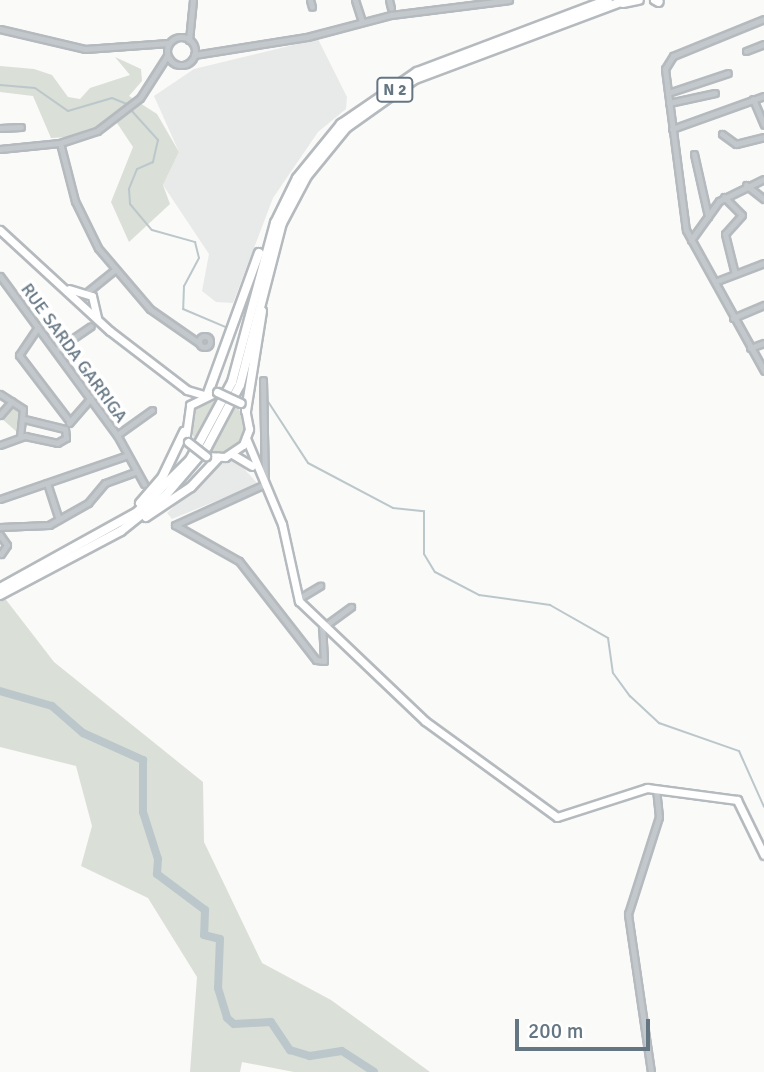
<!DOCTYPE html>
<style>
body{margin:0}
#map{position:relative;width:764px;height:1072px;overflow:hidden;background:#fafaf8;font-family:Signika,sans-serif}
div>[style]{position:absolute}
.built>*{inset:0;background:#e8e9e9}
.green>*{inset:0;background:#dadfd7}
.stream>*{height:2px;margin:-1px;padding:0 1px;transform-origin:1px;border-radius:1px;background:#bbc7cb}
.river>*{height:8px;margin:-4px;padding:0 4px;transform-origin:4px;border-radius:4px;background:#bbc7cb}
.roads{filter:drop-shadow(2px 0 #b5babe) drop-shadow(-2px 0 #b5babe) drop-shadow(0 2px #b5babe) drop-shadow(0 -2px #b5babe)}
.minor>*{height:5px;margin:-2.5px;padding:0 2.5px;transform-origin:2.5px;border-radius:2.5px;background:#c3c8cc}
.minor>.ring{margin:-2.5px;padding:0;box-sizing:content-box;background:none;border:5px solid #c3c8cc;border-radius:50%}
.major>*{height:7px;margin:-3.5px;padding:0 3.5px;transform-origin:3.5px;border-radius:3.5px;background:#fff}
.highway>*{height:8px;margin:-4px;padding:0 4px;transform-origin:4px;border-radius:4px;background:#fff}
.bridges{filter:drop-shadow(2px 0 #b5babe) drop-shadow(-2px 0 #b5babe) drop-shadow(0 2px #b5babe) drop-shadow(0 -2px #b5babe)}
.major-bridge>*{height:7px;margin:-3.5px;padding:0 3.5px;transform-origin:3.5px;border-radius:3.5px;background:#fff}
span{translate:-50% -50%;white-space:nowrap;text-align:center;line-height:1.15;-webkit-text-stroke:7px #fff;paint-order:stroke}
.shield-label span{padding:2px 5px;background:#fff;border:2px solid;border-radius:5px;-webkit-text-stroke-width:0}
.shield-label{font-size:16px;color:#657683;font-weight:700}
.street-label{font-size:18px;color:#657683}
.scale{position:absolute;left:515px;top:1019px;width:135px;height:32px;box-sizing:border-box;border:4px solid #657683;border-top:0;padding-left:9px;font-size:21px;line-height:24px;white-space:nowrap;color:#657683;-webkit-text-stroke:5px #fff;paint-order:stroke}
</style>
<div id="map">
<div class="built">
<div style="clip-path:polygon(318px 39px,347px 97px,346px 109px,318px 132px,273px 198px,233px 303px,216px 302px,202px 291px,209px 254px,163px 185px,179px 152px,154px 96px,194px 69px)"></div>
<div style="clip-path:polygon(235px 459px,258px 484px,172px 519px,167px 513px,221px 464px)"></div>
</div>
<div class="green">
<div style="clip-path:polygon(115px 57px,141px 69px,142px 81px,129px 96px,157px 114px,179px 152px,163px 185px,170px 204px,129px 242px,111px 202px,133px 147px,115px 120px,86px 136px,51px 138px,33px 96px,0 92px,0 66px,34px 69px,52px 75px,68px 97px,80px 99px,90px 88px,130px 75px)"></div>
<div style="clip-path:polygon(209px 397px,222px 397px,195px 445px,189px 414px)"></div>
<div style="clip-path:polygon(236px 403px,245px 422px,240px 443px,230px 452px,208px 453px)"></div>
<div style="clip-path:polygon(11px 404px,21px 410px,18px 433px,1px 418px)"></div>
<div style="clip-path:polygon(0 592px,54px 662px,203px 782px,204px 842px,262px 963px,331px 1000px,430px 1072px,294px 1072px,242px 1062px,240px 1072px,190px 1072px,197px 977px,148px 898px,81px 866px,92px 826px,76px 766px,0 747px)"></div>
</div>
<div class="stream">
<div style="left:0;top:85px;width:35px;rotate:5deg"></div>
<div style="left:35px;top:88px;width:40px;rotate:34.9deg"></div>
<div style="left:68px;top:111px;width:46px;rotate:-16.5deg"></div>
<div style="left:112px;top:98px;width:16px;rotate:22deg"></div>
<div style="left:130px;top:109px;width:42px;rotate:47.9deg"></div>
<div style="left:158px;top:140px;width:23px;rotate:103deg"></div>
<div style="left:153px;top:162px;width:17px;rotate:156deg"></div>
<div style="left:137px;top:169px;width:22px;rotate:112deg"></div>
<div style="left:129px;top:189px;width:15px;rotate:86deg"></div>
<div style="left:130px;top:204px;width:34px;rotate:50deg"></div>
<div style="left:152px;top:230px;width:45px;rotate:15.6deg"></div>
<div style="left:195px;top:242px;width:16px;rotate:76deg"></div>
<div style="left:199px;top:258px;width:32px;rotate:118deg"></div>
<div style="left:184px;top:286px;width:23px;rotate:92deg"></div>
<div style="left:183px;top:309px;width:49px;rotate:22.9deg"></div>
<div style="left:267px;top:400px;width:75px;rotate:56.9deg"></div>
<div style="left:308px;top:463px;width:96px;rotate:27.9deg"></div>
<div style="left:393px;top:508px;width:31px;rotate:6deg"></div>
<div style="left:424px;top:511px;width:43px;rotate:90deg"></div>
<div style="left:424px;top:554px;width:21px;rotate:59deg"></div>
<div style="left:435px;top:572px;width:50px;rotate:27.6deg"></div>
<div style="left:479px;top:595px;width:72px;rotate:8deg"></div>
<div style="left:550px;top:605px;width:67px;rotate:29.6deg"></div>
<div style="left:608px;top:638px;width:35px;rotate:82deg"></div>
<div style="left:613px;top:673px;width:29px;rotate:54deg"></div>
<div style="left:630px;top:696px;width:40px;rotate:43deg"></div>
<div style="left:659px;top:723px;width:85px;rotate:19.3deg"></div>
<div style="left:739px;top:751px;width:61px;rotate:65.9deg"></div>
</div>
<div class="river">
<div style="left:0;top:691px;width:54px;rotate:16.1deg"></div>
<div style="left:52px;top:706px;width:41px;rotate:41.1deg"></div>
<div style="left:83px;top:733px;width:66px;rotate:24.2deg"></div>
<div style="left:143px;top:760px;width:52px;rotate:90deg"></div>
<div style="left:143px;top:812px;width:49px;rotate:72.3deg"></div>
<div style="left:158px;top:859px;width:15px;rotate:94deg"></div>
<div style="left:157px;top:874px;width:60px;rotate:36.9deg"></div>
<div style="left:205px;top:910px;width:25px;rotate:92deg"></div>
<div style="left:204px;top:935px;width:16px;rotate:14deg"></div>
<div style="left:220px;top:939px;width:49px;rotate:92.3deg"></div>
<div style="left:218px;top:988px;width:31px;rotate:73deg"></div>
<div style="left:227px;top:1018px;width:9px;rotate:41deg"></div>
<div style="left:234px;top:1024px;width:37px;rotate:-3deg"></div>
<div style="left:271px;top:1022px;width:34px;rotate:56deg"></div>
<div style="left:290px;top:1050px;width:21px;rotate:17deg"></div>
<div style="left:310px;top:1056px;width:32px;rotate:-9deg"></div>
<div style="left:342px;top:1051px;width:38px;rotate:33deg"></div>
</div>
<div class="roads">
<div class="minor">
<div style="left:310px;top:0;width:7px;rotate:74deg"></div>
<div style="left:355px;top:0;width:23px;rotate:72deg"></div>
<div style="left:389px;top:0;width:8px;rotate:76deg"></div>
<div style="left:764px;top:19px;width:98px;rotate:157.9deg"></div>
<div style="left:673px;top:56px;width:15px;rotate:122deg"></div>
<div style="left:665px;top:69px;width:162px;rotate:82.6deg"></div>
<div style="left:686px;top:230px;width:161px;rotate:61deg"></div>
<div style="left:0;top:29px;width:87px;rotate:13.2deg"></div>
<div style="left:85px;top:49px;width:84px;rotate:-4.1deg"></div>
<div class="ring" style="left:167px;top:37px;width:23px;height:23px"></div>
<div style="left:189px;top:40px;width:40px;rotate:-84.3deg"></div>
<div style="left:746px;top:51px;width:19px;rotate:-21deg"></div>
<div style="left:194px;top:55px;width:114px;rotate:-9.1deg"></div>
<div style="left:307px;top:37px;width:87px;rotate:-14.7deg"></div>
<div style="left:391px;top:15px;width:119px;rotate:-7.2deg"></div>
<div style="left:668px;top:93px;width:63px;rotate:-18.4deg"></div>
<div style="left:753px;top:99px;width:28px;rotate:67deg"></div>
<div style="left:669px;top:103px;width:47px;rotate:-12.3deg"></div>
<div style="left:0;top:128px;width:21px;rotate:-3deg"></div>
<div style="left:672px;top:129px;width:98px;rotate:-19.7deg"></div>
<div style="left:722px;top:134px;width:17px;rotate:36deg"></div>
<div style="left:736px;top:144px;width:29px;rotate:-14deg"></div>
<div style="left:60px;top:143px;width:60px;rotate:75.5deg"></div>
<div style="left:75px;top:201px;width:52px;rotate:63.9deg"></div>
<div style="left:98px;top:248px;width:80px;rotate:49.6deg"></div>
<div style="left:150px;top:309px;width:60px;rotate:34.8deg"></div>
<div style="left:0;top:149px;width:60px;rotate:-5.7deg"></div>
<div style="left:60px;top:143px;width:39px;rotate:-18deg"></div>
<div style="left:97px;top:131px;width:54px;rotate:-37.5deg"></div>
<div style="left:140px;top:98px;width:50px;rotate:-57.3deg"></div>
<div style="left:694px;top:154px;width:64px;rotate:77.3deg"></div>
<div style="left:746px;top:185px;width:23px;rotate:38deg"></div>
<div style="left:724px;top:197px;width:25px;rotate:45deg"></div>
<div style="left:742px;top:215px;width:25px;rotate:132deg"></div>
<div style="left:725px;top:234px;width:41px;rotate:76deg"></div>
<div style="left:691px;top:240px;width:48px;rotate:-54.3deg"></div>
<div style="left:719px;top:201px;width:50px;rotate:-26.1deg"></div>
<div style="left:0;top:276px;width:197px;rotate:53.7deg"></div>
<div style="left:117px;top:435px;width:56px;rotate:61.1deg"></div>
<div style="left:717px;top:281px;width:50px;rotate:-21deg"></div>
<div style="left:86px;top:293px;width:36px;rotate:-39deg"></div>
<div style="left:733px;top:318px;width:34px;rotate:-23deg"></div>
<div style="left:38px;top:327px;width:34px;rotate:124deg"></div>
<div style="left:19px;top:355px;width:84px;rotate:52.7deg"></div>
<div class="ring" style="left:199.5px;top:336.5px;width:6px;height:6px"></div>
<div style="left:750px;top:348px;width:15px;rotate:-20deg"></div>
<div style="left:56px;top:350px;width:42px;rotate:-34.4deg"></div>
<div style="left:263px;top:380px;width:104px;rotate:88.9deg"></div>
<div style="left:265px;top:484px;width:99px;rotate:155.5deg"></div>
<div style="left:175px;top:525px;width:73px;rotate:29.4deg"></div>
<div style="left:239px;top:561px;width:125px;rotate:52.1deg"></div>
<div style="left:316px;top:660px;width:8px;rotate:7deg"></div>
<div style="left:324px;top:661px;width:33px;rotate:-93deg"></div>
<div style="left:322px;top:628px;width:36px;rotate:-36deg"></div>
<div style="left:0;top:394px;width:27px;rotate:33deg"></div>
<div style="left:23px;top:409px;width:28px;rotate:96deg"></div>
<div style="left:0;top:415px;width:18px;rotate:-49deg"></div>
<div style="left:24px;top:419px;width:42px;rotate:13.7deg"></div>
<div style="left:69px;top:423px;width:33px;rotate:-49deg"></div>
<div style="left:117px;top:435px;width:43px;rotate:-35.5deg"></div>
<div style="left:0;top:445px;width:27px;rotate:-20deg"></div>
<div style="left:25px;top:436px;width:33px;rotate:12deg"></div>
<div style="left:57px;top:443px;width:10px;rotate:-29deg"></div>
<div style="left:66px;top:438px;width:9px;rotate:-96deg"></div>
<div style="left:47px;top:483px;width:38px;rotate:72deg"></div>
<div style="left:0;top:499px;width:132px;rotate:-19deg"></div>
<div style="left:0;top:527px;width:49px;rotate:-2.3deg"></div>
<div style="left:49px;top:525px;width:45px;rotate:-29.4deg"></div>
<div style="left:88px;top:503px;width:26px;rotate:-50deg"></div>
<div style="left:105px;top:483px;width:33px;rotate:-20deg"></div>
<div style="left:0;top:535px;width:12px;rotate:55deg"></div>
<div style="left:7px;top:545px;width:11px;rotate:124deg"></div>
<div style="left:298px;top:599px;width:26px;rotate:-31deg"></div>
<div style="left:651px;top:1072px;width:160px;rotate:-98.3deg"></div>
<div style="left:628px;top:914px;width:102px;rotate:-72.3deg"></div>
<div style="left:659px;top:817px;width:28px;rotate:-96deg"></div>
</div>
<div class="major">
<div style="left:0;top:230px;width:149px;rotate:42.6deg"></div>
<div style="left:110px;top:331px;width:97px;rotate:37.5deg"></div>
<div style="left:187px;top:390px;width:17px;rotate:17deg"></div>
<div style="left:69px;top:289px;width:24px;rotate:17deg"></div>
<div style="left:92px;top:296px;width:23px;rotate:77deg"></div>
<div style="left:186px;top:435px;width:30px;rotate:-82deg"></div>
<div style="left:190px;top:405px;width:30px;rotate:-26deg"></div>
<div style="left:246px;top:438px;width:93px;rotate:67.3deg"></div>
<div style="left:282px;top:524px;width:79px;rotate:77.6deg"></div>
<div style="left:299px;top:601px;width:174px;rotate:43.6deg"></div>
<div style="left:425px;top:721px;width:163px;rotate:36deg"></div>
<div style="left:557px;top:817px;width:95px;rotate:-17.9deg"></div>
<div style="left:647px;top:788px;width:91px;rotate:7.6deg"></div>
<div style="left:737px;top:800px;width:61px;rotate:63.9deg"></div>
<div style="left:232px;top:454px;width:23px;rotate:31deg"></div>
<div style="left:206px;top:456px;width:19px;rotate:3deg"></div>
<div style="left:225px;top:457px;width:22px;rotate:-34deg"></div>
<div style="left:243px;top:445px;width:17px;rotate:-69deg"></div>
<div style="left:249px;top:429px;width:21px;rotate:-101deg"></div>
</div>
<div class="highway">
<div style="left:655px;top:0;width:4px;rotate:27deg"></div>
<div style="left:623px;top:3px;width:16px;rotate:-11deg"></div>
<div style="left:208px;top:393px;width:149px;rotate:-70deg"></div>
<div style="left:246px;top:411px;width:101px;rotate:-80.9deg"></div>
<div style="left:140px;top:503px;width:33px;rotate:-49deg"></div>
<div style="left:162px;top:478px;width:51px;rotate:-64.4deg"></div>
<div style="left:146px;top:517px;width:54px;rotate:-33.7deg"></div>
<div style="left:191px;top:487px;width:40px;rotate:-47deg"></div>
<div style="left:0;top:588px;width:157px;rotate:-29deg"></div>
<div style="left:137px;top:512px;width:74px;rotate:-44.5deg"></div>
<div style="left:190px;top:460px;width:89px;rotate:-61.7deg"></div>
<div style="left:232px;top:382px;width:165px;rotate:-74.9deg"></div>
<div style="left:275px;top:223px;width:50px;rotate:-63.9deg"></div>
<div style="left:297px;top:178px;width:70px;rotate:-50.8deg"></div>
<div style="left:341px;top:124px;width:92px;rotate:-34.4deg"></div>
<div style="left:417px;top:72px;width:204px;rotate:-20.7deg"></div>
<div style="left:0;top:595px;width:137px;rotate:-27.9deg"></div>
<div style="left:121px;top:531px;width:58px;rotate:-38.7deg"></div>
<div style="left:166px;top:495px;width:63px;rotate:-49.5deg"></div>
<div style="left:207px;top:447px;width:70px;rotate:-62deg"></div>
<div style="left:240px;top:385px;width:167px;rotate:-75.5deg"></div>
<div style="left:282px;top:223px;width:53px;rotate:-62deg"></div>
<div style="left:307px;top:176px;width:62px;rotate:-50.9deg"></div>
<div style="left:346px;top:128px;width:85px;rotate:-35.4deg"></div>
<div style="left:415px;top:79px;width:225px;rotate:-20.5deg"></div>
</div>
</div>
<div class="bridges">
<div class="major-bridge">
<div style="left:217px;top:392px;width:26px;rotate:25deg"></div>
<div style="left:188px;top:442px;width:23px;rotate:38deg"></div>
</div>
</div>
<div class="shield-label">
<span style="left:395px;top:90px">N 2</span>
</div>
<div class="street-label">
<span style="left:74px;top:353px;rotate:54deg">RUE SARDA GARRIGA</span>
</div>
<div class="scale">200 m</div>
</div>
